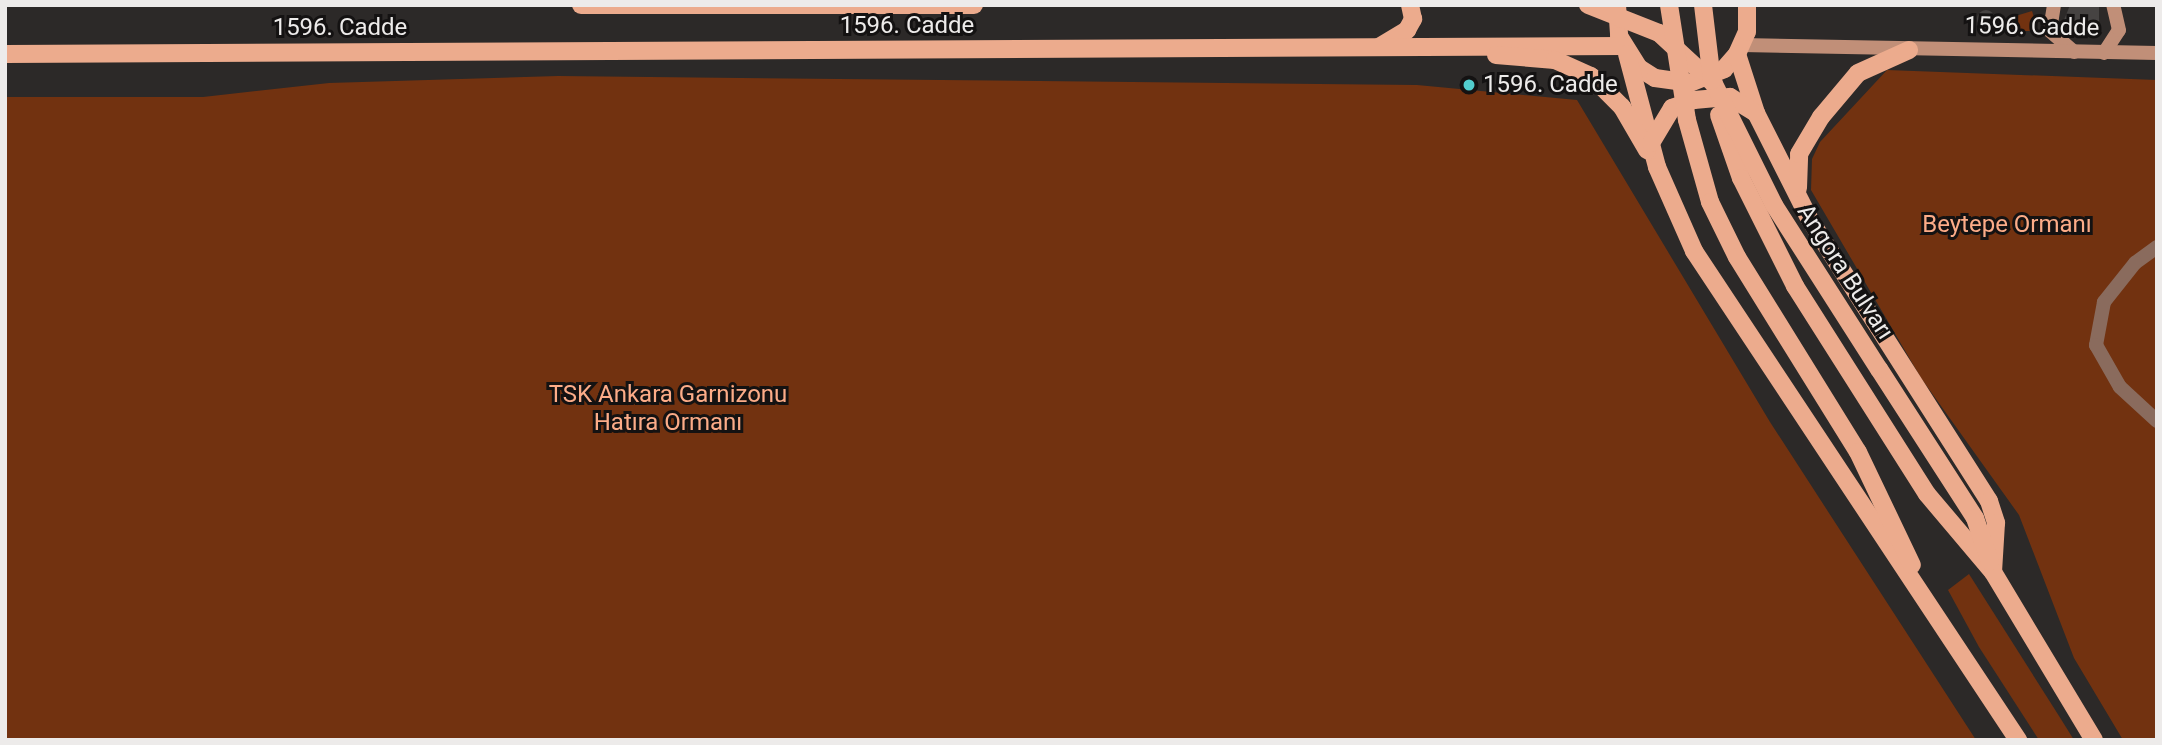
<!DOCTYPE html>
<meta charset="utf-8">
<style>
body{margin:0}
#map{position:relative;width:2162px;height:745px;overflow:hidden;background:#2c2928;font-family:Roboto,sans-serif}
div>[style]{position:absolute}
.green>*{inset:0;background:#723210}
.building>*{inset:0;background:#464342}
.round{border-radius:50%}
.minor>*{height:14px;margin:-7px;padding:0 7px;transform-origin:7px;border-radius:7px;background:#8a6b5d}
.secondary>*{height:14px;margin:-7px;padding:0 7px;transform-origin:7px;border-radius:7px;background:#c18f78}
.primary>*{height:18px;margin:-9px;padding:0 9px;transform-origin:9px;border-radius:9px;background:#ecab8d}
.primary-bridge>*{height:18px;margin:-9px;padding:0 9px;transform-origin:9px;border-radius:9px;background:#ecab8d}
.dots>*{width:19px;height:19px;translate:-50% -50%;box-sizing:border-box;border:4px solid #141212;border-radius:50%}
span{translate:-50% -50%;white-space:nowrap;text-align:center;line-height:1.15;-webkit-text-stroke:6px #141212;paint-order:stroke}
.street-label{font-size:24px;color:#edebea}
.poi-label{font-size:24px;color:#edebea}
.left{translate:0 -50%;text-align:left}
.park-label{font-size:24px;color:#fcac88}
.frame{position:absolute;inset:0;border:7px solid #edebea;pointer-events:none}
</style>
<div id="map">
<div class="green">
<div style="clip-path:polygon(2032px 11px,2037px 27px,2030px 31px,2015px 31px,1999px 21px)"></div>
<div style="clip-path:polygon(1887px 70px,2157px 80px,2157px 740px,2123px 740px,2074px 658px,2019px 515px,1921px 378px,1811px 190px,1812px 159px,1820px 142px)"></div>
<div style="clip-path:polygon(558px 76px,1417px 85px,1577px 100px,1770px 422px,1976px 740px,5px 740px,5px 97px,203px 97px,329px 83px)"></div>
<div style="clip-path:polygon(1969px 574px,2059px 716px,2074px 740px,2039px 740px,1979px 647px,1948px 590px)"></div>
</div>
<div class="building">
<div style="clip-path:polygon(2070px 5px,2099px 6px,2099px 31px,2062px 25px)"></div>
<div class="round" style="left:1977px;top:10px;width:18px;height:18px"></div>
</div>
<div class="minor">
<div style="left:2157px;top:247px;width:27px;rotate:144deg"></div>
<div style="left:2135px;top:263px;width:50px;rotate:128.5deg"></div>
<div style="left:2104px;top:302px;width:44px;rotate:100.5deg"></div>
<div style="left:2096px;top:345px;width:48px;rotate:60.3deg"></div>
<div style="left:2120px;top:387px;width:50px;rotate:42.6deg"></div>
</div>
<div class="secondary">
<div style="left:2054px;top:5px;width:26px;rotate:99deg"></div>
<div style="left:2050px;top:31px;width:32px;rotate:41deg"></div>
<div style="left:1742px;top:45px;width:415px;rotate:1.1deg"></div>
<div style="left:2104px;top:53px;width:27px;rotate:-57deg"></div>
<div style="left:2119px;top:30px;width:26px;rotate:-103deg"></div>
</div>
<div class="primary">
<div style="left:581px;top:5px;width:393px"></div>
<div style="left:1617px;top:5px;width:31px;rotate:86deg"></div>
<div style="left:1619px;top:36px;width:38px;rotate:58deg"></div>
<div style="left:1639px;top:68px;width:19px;rotate:32deg"></div>
<div style="left:1655px;top:78px;width:35px;rotate:8deg"></div>
<div style="left:1690px;top:83px;width:37px;rotate:-22deg"></div>
<div style="left:1724px;top:69px;width:20px;rotate:-49deg"></div>
<div style="left:1737px;top:54px;width:24px;rotate:-66deg"></div>
<div style="left:1747px;top:32px;width:27px;rotate:-90deg"></div>
<div style="left:1379px;top:47px;width:33px;rotate:-31deg"></div>
<div style="left:1407px;top:30px;width:13px;rotate:-61deg"></div>
<div style="left:1413px;top:19px;width:14px;rotate:-102deg"></div>
<div style="left:5px;top:54px;width:1618px;rotate:-0.28deg"></div>
<div style="left:1627px;top:54px;width:117px;rotate:75.1deg"></div>
<div style="left:1657px;top:167px;width:92px;rotate:66.2deg"></div>
<div style="left:1694px;top:251px;width:587px;rotate:56.47deg"></div>
<div style="left:1737px;top:54px;width:62px;rotate:72.1deg"></div>
<div style="left:1756px;top:113px;width:120px;rotate:63.2deg"></div>
<div style="left:1810px;top:220px;width:333px;rotate:57.5deg"></div>
<div style="left:1989px;top:501px;width:23px;rotate:72deg"></div>
<div style="left:1996px;top:523px;width:49px;rotate:93.5deg"></div>
<div style="left:1496px;top:55px;width:59px;rotate:4.8deg"></div>
<div style="left:1555px;top:60px;width:39px;rotate:24deg"></div>
<div style="left:1591px;top:76px;width:44px;rotate:45deg"></div>
<div style="left:1622px;top:107px;width:50px;rotate:59.8deg"></div>
<div style="left:1719px;top:115px;width:67px;rotate:70.8deg"></div>
<div style="left:1741px;top:178px;width:121px;rotate:63.4deg"></div>
<div style="left:1795px;top:286px;width:246px;rotate:57.6deg"></div>
<div style="left:1927px;top:494px;width:102px;rotate:49.8deg"></div>
<div style="left:1993px;top:572px;width:196px;rotate:59deg"></div>
<div style="left:1687px;top:120px;width:85px;rotate:74.3deg"></div>
<div style="left:1710px;top:202px;width:61px;rotate:63.9deg"></div>
<div style="left:1737px;top:257px;width:229px;rotate:58.2deg"></div>
<div style="left:1858px;top:452px;width:125px;rotate:64.5deg"></div>
<div style="left:1651px;top:143px;width:41px;rotate:-59deg"></div>
<div style="left:1672px;top:108px;width:23px;rotate:-20deg"></div>
<div style="left:1694px;top:100px;width:36px;rotate:-5deg"></div>
<div style="left:1730px;top:97px;width:31px;rotate:32deg"></div>
<div style="left:1798px;top:188px;width:34px;rotate:-88deg"></div>
<div style="left:1799px;top:154px;width:43px;rotate:-59.3deg"></div>
<div style="left:1821px;top:117px;width:57px;rotate:-49.9deg"></div>
<div style="left:1858px;top:73px;width:56px;rotate:-24.3deg"></div>
<div style="left:1879px;top:369px;width:177px;rotate:57.2deg"></div>
<div style="left:1975px;top:518px;width:46px;rotate:71.2deg"></div>
</div>
<div class="primary-bridge">
<div style="left:1588px;top:5px;width:76px;rotate:21.5deg"></div>
<div style="left:1659px;top:33px;width:75px;rotate:42.8deg"></div>
<div style="left:1714px;top:84px;width:135px;rotate:63.6deg"></div>
<div style="left:1774px;top:205px;width:195px;rotate:57.4deg"></div>
<div style="left:1669px;top:5px;width:116px;rotate:81.1deg"></div>
<div style="left:1703px;top:5px;width:76px;rotate:83.2deg"></div>
</div>
<div class="dots">
<div style="left:1469px;top:85px;background:#52cdcd"></div>
</div>
<div class="street-label">
<span style="left:907px;top:26px">1596. Cadde</span>
<span style="left:2032px;top:27px;rotate:1deg">1596. Cadde</span>
<span style="left:340px;top:28px">1596. Cadde</span>
<span style="left:1845px;top:272px;rotate:57deg">Angora Bulvarı</span>
</div>
<div class="poi-label">
<span class="left" style="left:1483px;top:85px">1596. Cadde</span>
</div>
<div class="park-label">
<span style="left:2007px;top:225px">Beytepe Ormanı</span>
<span style="left:668px;top:409px">TSK Ankara Garnizonu<br>Hatıra Ormanı</span>
</div>
<div class="frame"></div>
</div>
